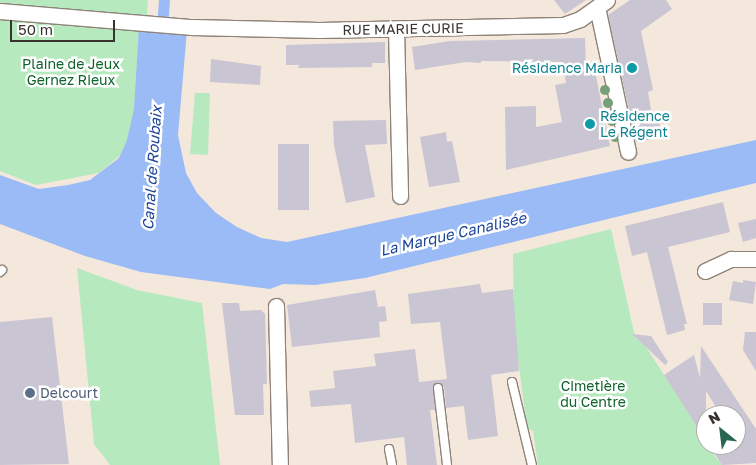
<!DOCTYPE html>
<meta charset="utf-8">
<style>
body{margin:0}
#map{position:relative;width:756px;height:465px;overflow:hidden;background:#f4e7db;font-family:"Golos Text",sans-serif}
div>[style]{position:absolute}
.green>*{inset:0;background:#b7e9be}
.water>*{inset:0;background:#9bbbf7}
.building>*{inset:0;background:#c9c5d3;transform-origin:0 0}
.roads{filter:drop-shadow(1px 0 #8e8278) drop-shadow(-1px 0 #8e8278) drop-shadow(0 1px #8e8278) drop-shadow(0 -1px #8e8278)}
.lane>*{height:8px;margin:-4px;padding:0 4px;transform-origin:4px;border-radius:4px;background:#fff}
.street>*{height:15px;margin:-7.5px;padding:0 7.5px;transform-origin:7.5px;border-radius:7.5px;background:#fff}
.trees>*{width:10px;height:10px;margin:-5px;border-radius:50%;background:#759e7a}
.dots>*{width:14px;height:14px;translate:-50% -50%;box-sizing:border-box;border:2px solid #fff;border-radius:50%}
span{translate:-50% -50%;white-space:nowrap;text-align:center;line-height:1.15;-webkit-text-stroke:5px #fff;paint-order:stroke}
.street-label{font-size:14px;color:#38332f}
.park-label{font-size:14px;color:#0d632a}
.culture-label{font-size:14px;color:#0d838f}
.right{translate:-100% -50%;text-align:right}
.left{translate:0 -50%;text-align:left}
.service-label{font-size:14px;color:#4e5e75}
.water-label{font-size:15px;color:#1c4499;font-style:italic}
.north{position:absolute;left:696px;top:405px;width:50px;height:50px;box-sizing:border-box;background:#fff;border:1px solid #afadac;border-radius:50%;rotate:331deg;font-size:14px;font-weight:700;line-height:20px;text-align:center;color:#38332f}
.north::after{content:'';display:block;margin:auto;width:18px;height:22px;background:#2a654f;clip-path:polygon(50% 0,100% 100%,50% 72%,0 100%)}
.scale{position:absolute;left:10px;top:20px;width:105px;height:22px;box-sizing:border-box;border:2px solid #38332f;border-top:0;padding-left:6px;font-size:15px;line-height:18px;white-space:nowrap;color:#38332f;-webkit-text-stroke:4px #fff;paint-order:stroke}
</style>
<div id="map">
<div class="green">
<div style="clip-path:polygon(0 0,148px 0,140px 115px,130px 147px,99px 173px,36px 185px,0 171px)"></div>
<div style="clip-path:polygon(195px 93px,210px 93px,208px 155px,190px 154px)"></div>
<div style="clip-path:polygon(611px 229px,635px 337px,646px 347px,706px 440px,706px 445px,722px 465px,538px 465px,533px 431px,527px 428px,514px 328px,513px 254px)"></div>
<div style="clip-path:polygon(77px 268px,137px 290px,202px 303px,220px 465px,110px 465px,94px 444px)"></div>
</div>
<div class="water">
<div style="clip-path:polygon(159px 0,170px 0,168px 29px,187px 30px,178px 135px,186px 173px,197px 193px,216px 213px,237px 227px,261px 238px,287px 242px,756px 140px,756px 183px,365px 278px,315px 285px,283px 284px,270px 289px,141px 272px,85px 256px,0 224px,0 175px,39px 189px,68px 185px,90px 180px,119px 158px,127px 140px,134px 109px,139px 27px,157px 28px)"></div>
</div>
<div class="building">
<div style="clip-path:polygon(554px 0,586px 0,565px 14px)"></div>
<div style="clip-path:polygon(630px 0,666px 0,672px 9px,641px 31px,653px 90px,648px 92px,652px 116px,658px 115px,662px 137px,636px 142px,608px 15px)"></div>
<div style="clip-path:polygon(585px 38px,586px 68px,594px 66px,610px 146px,506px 170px,505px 107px,536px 106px,536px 127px,562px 122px,555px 85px,566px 83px,563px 62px,481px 61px,481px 63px,466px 62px,415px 70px,412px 47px,450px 41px)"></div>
<div style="clip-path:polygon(385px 42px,385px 63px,372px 63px,372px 67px,298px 68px,299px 65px,286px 65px,286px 45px)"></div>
<div style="clip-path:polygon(211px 59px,261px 66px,260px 85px,210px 82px)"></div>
<div style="clip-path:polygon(386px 120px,387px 144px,365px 145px,375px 197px,346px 203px,334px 145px,333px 121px)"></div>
<div style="clip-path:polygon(446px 132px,447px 142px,452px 141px,460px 182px,429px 187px,420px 137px)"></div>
<div style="left:278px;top:144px;width:31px;height:66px"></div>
<div style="clip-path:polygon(723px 202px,730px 232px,668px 247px,687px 324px,684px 324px,685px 330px,667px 335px,647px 252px,632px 256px,625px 226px)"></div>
<div style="clip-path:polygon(756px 219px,756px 238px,743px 242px,738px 223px)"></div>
<div style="clip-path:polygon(743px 280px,756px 282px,753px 304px,729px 300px,733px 281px,743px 283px)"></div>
<div style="clip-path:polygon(480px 284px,482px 293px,513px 289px,519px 371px,491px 375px,498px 436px,468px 440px,464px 406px,446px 408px,444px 387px,440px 383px,433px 386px,435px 410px,430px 410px,437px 465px,407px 465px,404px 437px,355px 443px,351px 404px,311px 407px,309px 391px,335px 388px,333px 371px,376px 366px,374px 354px,415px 349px,419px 382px,447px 379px,440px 322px,411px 324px,408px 294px)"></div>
<div style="clip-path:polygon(375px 290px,378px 307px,385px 306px,387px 321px,379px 322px,380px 337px,292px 347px,287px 305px)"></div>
<div style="clip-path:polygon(222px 303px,239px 303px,240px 311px,261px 310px,265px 314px,267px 384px,263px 384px,264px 415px,235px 415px)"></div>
<div style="left:703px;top:303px;width:19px;height:22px"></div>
<div style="clip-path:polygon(52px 317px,69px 464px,0 465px,0 322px)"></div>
<div style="clip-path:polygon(745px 332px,756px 332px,756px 371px,743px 350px)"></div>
<div style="clip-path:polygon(632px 334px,651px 336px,668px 362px,665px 365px)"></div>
<div style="clip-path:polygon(701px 346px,756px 429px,756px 463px,722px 465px,709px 445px,736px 445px,736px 415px,721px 415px,706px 391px,706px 441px,664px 375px,694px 355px,700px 378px)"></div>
</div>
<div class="roads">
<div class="lane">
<div style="left:0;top:272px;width:3px;rotate:-45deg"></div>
<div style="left:512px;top:382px;width:85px;rotate:76.5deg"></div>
<div style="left:438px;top:388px;width:78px;rotate:83.3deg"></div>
<div style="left:389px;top:449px;width:16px;rotate:79deg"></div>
</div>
<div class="street">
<div style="left:597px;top:7px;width:148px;rotate:77.9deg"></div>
<div style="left:0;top:11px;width:193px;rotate:4.8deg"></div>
<div style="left:192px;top:27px;width:127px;rotate:1.4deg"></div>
<div style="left:319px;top:30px;width:244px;rotate:-1.2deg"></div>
<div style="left:563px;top:25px;width:18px;rotate:-19deg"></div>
<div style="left:580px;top:19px;width:33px;rotate:-35deg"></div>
<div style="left:396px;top:29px;width:167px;rotate:88.6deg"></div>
<div style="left:705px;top:271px;width:29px;rotate:-25deg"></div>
<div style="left:731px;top:259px;width:25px"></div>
<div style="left:276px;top:306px;width:159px;rotate:88.6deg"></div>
</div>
</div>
<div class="trees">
<div style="left:605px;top:90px"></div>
<div style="left:608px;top:103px"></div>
<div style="left:612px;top:121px"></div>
<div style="left:615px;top:137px"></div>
</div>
<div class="dots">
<div style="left:632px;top:68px;background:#0f9aa8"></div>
<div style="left:590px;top:124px;background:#0f9aa8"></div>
<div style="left:30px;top:393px;background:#5c6f8a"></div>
</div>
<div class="street-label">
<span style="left:403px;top:29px;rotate:-1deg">RUE MARIE CURIE</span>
</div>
<div class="park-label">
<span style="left:71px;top:72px">Plaine de Jeux<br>Gernez Rieux</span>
<span style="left:593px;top:394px">Cimetière<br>du Centre</span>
</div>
<div class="culture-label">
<span class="right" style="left:622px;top:68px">Résidence Maria</span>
<span class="left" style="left:600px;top:124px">Résidence<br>Le Régent</span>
</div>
<div class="service-label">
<span class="left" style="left:40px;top:393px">Delcourt</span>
</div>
<div class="water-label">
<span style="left:152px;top:168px;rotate:-86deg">Canal de Roubaix</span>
<span style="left:453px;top:234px;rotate:-13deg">La Marque Canalisée</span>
</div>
<div class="north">N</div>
<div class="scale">50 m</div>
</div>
